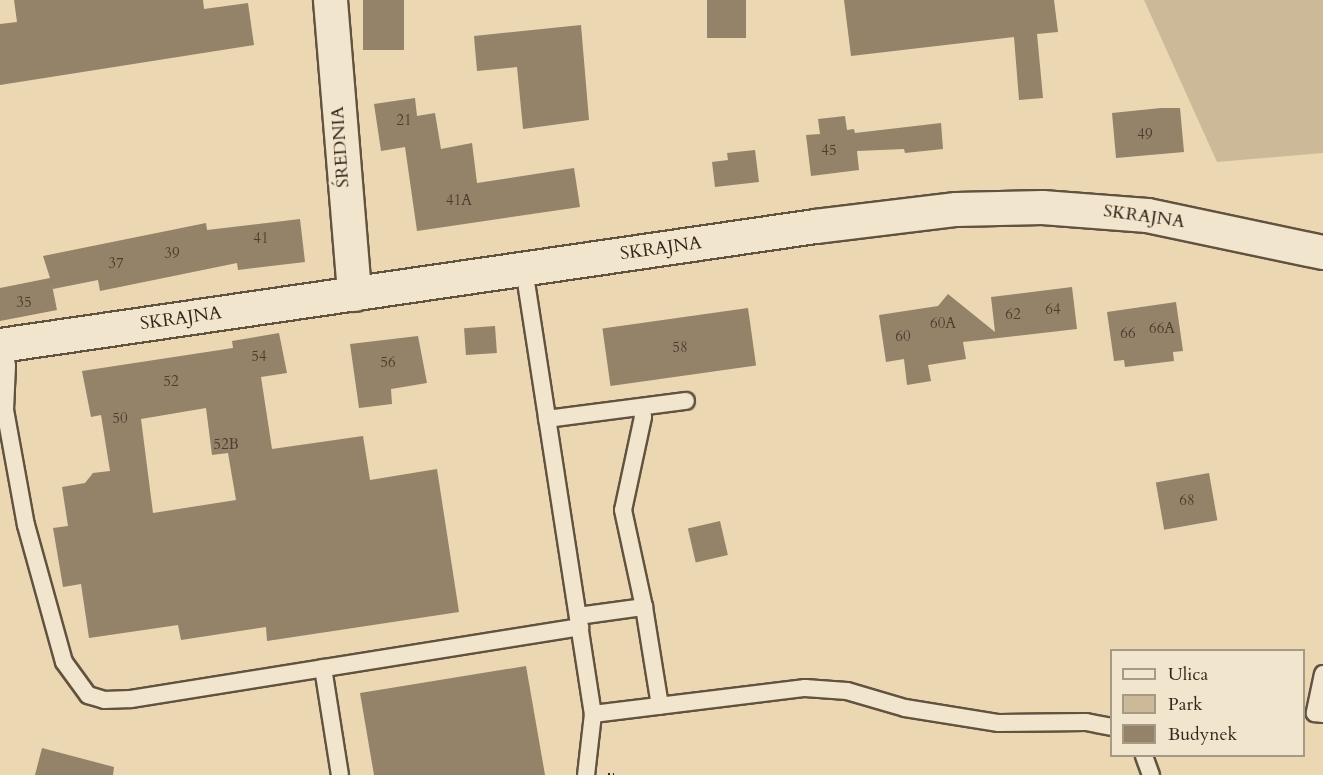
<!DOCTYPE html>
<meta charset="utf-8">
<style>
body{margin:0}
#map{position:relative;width:1323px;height:775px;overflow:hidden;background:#ebd7b2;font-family:Cardo,serif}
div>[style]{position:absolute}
.green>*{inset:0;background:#ccb998}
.building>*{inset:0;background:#948269;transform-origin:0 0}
.path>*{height:4px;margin-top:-2px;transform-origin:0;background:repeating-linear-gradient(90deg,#35261a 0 1.5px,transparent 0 4.5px)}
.roads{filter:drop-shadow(2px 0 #625240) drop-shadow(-2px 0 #625240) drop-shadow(0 2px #625240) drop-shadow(0 -2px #625240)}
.service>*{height:16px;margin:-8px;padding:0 8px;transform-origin:8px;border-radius:8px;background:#f2e5cd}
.minor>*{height:33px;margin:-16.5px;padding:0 16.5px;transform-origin:16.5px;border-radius:16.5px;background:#f2e5cd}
span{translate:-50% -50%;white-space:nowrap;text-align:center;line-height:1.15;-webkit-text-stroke:5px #f2e5cd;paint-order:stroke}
.number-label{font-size:15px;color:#4d3d2e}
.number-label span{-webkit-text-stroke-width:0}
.street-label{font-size:18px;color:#35261a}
.legend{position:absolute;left:1110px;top:649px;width:195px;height:108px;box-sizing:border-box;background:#f2e5cd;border:2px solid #a69985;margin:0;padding:8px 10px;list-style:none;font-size:18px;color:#35261a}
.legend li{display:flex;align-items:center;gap:12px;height:30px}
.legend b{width:30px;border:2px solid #a69985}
</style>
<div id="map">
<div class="green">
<div style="clip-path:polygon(1144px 0,1323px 0,1323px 153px,1217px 162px)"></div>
</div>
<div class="building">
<div style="clip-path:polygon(14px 0,203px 0,204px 9px,248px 3px,254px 45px,0 85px,0 24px,17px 22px)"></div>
<div style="left:363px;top:0;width:41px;height:50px"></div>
<div style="left:707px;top:0;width:39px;height:38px"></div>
<div style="clip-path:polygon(844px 0,1054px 0,1058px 32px,1037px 34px,1043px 98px,1019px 100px,1014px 37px,851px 56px)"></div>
<div style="clip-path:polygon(581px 25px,589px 120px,523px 129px,517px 67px,477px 71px,474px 36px)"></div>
<div style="clip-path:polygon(415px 98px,417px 116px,435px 113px,441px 149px,472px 143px,477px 183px,574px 168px,580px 207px,417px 231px,405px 147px,381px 151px,374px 104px)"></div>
<div style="clip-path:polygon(1161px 108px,1180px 108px,1184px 152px,1116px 158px,1112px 113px)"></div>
<div style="clip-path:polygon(845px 116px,847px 130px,854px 129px,855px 133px,941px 123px,943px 149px,905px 153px,904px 149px,857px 151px,859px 170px,811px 176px,806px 135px,820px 134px,818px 119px)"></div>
<div style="clip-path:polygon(755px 150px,759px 182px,715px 187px,712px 162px,728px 160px,727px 153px)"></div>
<div style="clip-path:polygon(300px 219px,305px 262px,238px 270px,237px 263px,100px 291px,98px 280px,53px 289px,52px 285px,57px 310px,0 321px,0 288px,50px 278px,43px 256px,206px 223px,207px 230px)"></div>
<div style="clip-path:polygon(1072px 287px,1077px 329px,963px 342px,966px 359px,928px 365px,931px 381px,907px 385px,904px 359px,886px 362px,879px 315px,938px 306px,948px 294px,995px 332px,991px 297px)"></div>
<div style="clip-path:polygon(1176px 302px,1183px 351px,1173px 352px,1174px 361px,1125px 367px,1124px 360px,1114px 361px,1107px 312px)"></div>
<div style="left:748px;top:308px;width:58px;height:147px;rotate:82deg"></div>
<div style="left:495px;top:326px;width:27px;height:31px;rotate:86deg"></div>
<div style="clip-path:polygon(evenodd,279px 333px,287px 373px,261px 377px,272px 449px,363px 436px,370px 480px,437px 469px,459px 612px,267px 641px,266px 627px,181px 640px,178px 625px,89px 638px,81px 584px,63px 587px,53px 528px,68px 526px,62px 487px,85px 483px,93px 473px,110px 471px,101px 415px,91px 417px,82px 371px,233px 348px,232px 341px,279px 333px,206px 408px,212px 455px,228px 453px,236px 500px,153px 513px,141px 419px,206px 408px)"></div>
<div style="clip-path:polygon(418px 336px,427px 383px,391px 389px,392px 404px,359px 408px,350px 344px)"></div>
<div style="left:1209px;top:473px;width:48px;height:54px;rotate:80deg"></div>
<div style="left:720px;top:521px;width:35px;height:33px;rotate:77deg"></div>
<div style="clip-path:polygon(526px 666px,545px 775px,374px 775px,360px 693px)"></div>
<div style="clip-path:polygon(42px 748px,114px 767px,113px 775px,35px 775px)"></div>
</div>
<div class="path">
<div style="left:608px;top:775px;width:9px"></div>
</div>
<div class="roads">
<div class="service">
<div style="left:524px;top:269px;width:450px;rotate:81.2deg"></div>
<div style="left:593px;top:714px;width:61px;rotate:96.5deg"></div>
<div style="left:4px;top:345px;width:21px;rotate:82deg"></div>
<div style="left:7px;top:366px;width:44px;rotate:92.6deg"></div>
<div style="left:5px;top:410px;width:117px;rotate:79.7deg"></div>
<div style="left:26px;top:525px;width:142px;rotate:74.5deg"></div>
<div style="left:64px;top:662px;width:41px;rotate:54deg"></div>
<div style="left:88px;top:695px;width:17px;rotate:17deg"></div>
<div style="left:104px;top:700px;width:27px;rotate:-2deg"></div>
<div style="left:131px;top:699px;width:455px;rotate:-9.1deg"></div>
<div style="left:641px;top:407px;width:10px;rotate:79deg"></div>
<div style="left:643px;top:417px;width:95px;rotate:102.1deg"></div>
<div style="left:623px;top:510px;width:99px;rotate:77.8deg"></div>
<div style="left:547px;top:419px;width:140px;rotate:-7.4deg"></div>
<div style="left:578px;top:616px;width:67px;rotate:-7.8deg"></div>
<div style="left:644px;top:607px;width:100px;rotate:80.8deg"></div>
<div style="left:323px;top:668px;width:108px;rotate:81deg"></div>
<div style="left:1323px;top:674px;width:40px;rotate:102deg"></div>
<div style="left:1315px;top:713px;width:8px;rotate:7deg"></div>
<div style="left:593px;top:714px;width:214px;rotate:-7deg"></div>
<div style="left:805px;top:688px;width:42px;rotate:4.1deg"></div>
<div style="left:847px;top:691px;width:60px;rotate:16.3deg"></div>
<div style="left:905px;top:708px;width:95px;rotate:9.1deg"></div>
<div style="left:999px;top:723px;width:87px;rotate:-0.7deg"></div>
<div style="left:1086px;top:722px;width:26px;rotate:11deg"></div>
<div style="left:1144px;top:756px;width:20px;rotate:70deg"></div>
</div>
<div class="minor">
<div style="left:330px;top:0;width:295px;rotate:85.3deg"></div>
<div style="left:0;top:345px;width:824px;rotate:-8.31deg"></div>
<div style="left:815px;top:226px;width:142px;rotate:-6.9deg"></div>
<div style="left:956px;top:209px;width:86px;rotate:-1.3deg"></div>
<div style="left:1042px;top:207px;width:105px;rotate:4.4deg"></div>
<div style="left:1147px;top:215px;width:180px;rotate:11.9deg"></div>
</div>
</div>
<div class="number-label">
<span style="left:404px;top:121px">21</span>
<span style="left:1145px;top:135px">49</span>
<span style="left:829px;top:151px">45</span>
<span style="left:459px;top:201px">41A</span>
<span style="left:261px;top:239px">41</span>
<span style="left:172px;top:254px">39</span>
<span style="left:116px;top:264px">37</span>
<span style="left:24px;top:303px">35</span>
<span style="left:1053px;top:310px">64</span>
<span style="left:1013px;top:315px">62</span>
<span style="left:943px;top:324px">60A</span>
<span style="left:1162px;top:329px">66A</span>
<span style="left:1128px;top:334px">66</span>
<span style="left:903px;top:337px">60</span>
<span style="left:680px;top:348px">58</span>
<span style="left:259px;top:357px">54</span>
<span style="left:388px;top:363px">56</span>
<span style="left:171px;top:382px">52</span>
<span style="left:120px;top:419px">50</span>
<span style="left:226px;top:445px">52B</span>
<span style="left:1187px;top:501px">68</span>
</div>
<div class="street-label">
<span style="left:341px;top:147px;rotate:-94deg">ŚREDNIA</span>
<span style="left:1144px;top:217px;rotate:8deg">SKRAJNA</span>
<span style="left:661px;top:249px;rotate:-8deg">SKRAJNA</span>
<span style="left:181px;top:319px;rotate:-8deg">SKRAJNA</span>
</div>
<ul class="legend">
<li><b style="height:8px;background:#f2e5cd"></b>Ulica</li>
<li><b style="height:16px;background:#ccb998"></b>Park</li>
<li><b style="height:16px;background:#948269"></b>Budynek</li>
</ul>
</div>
